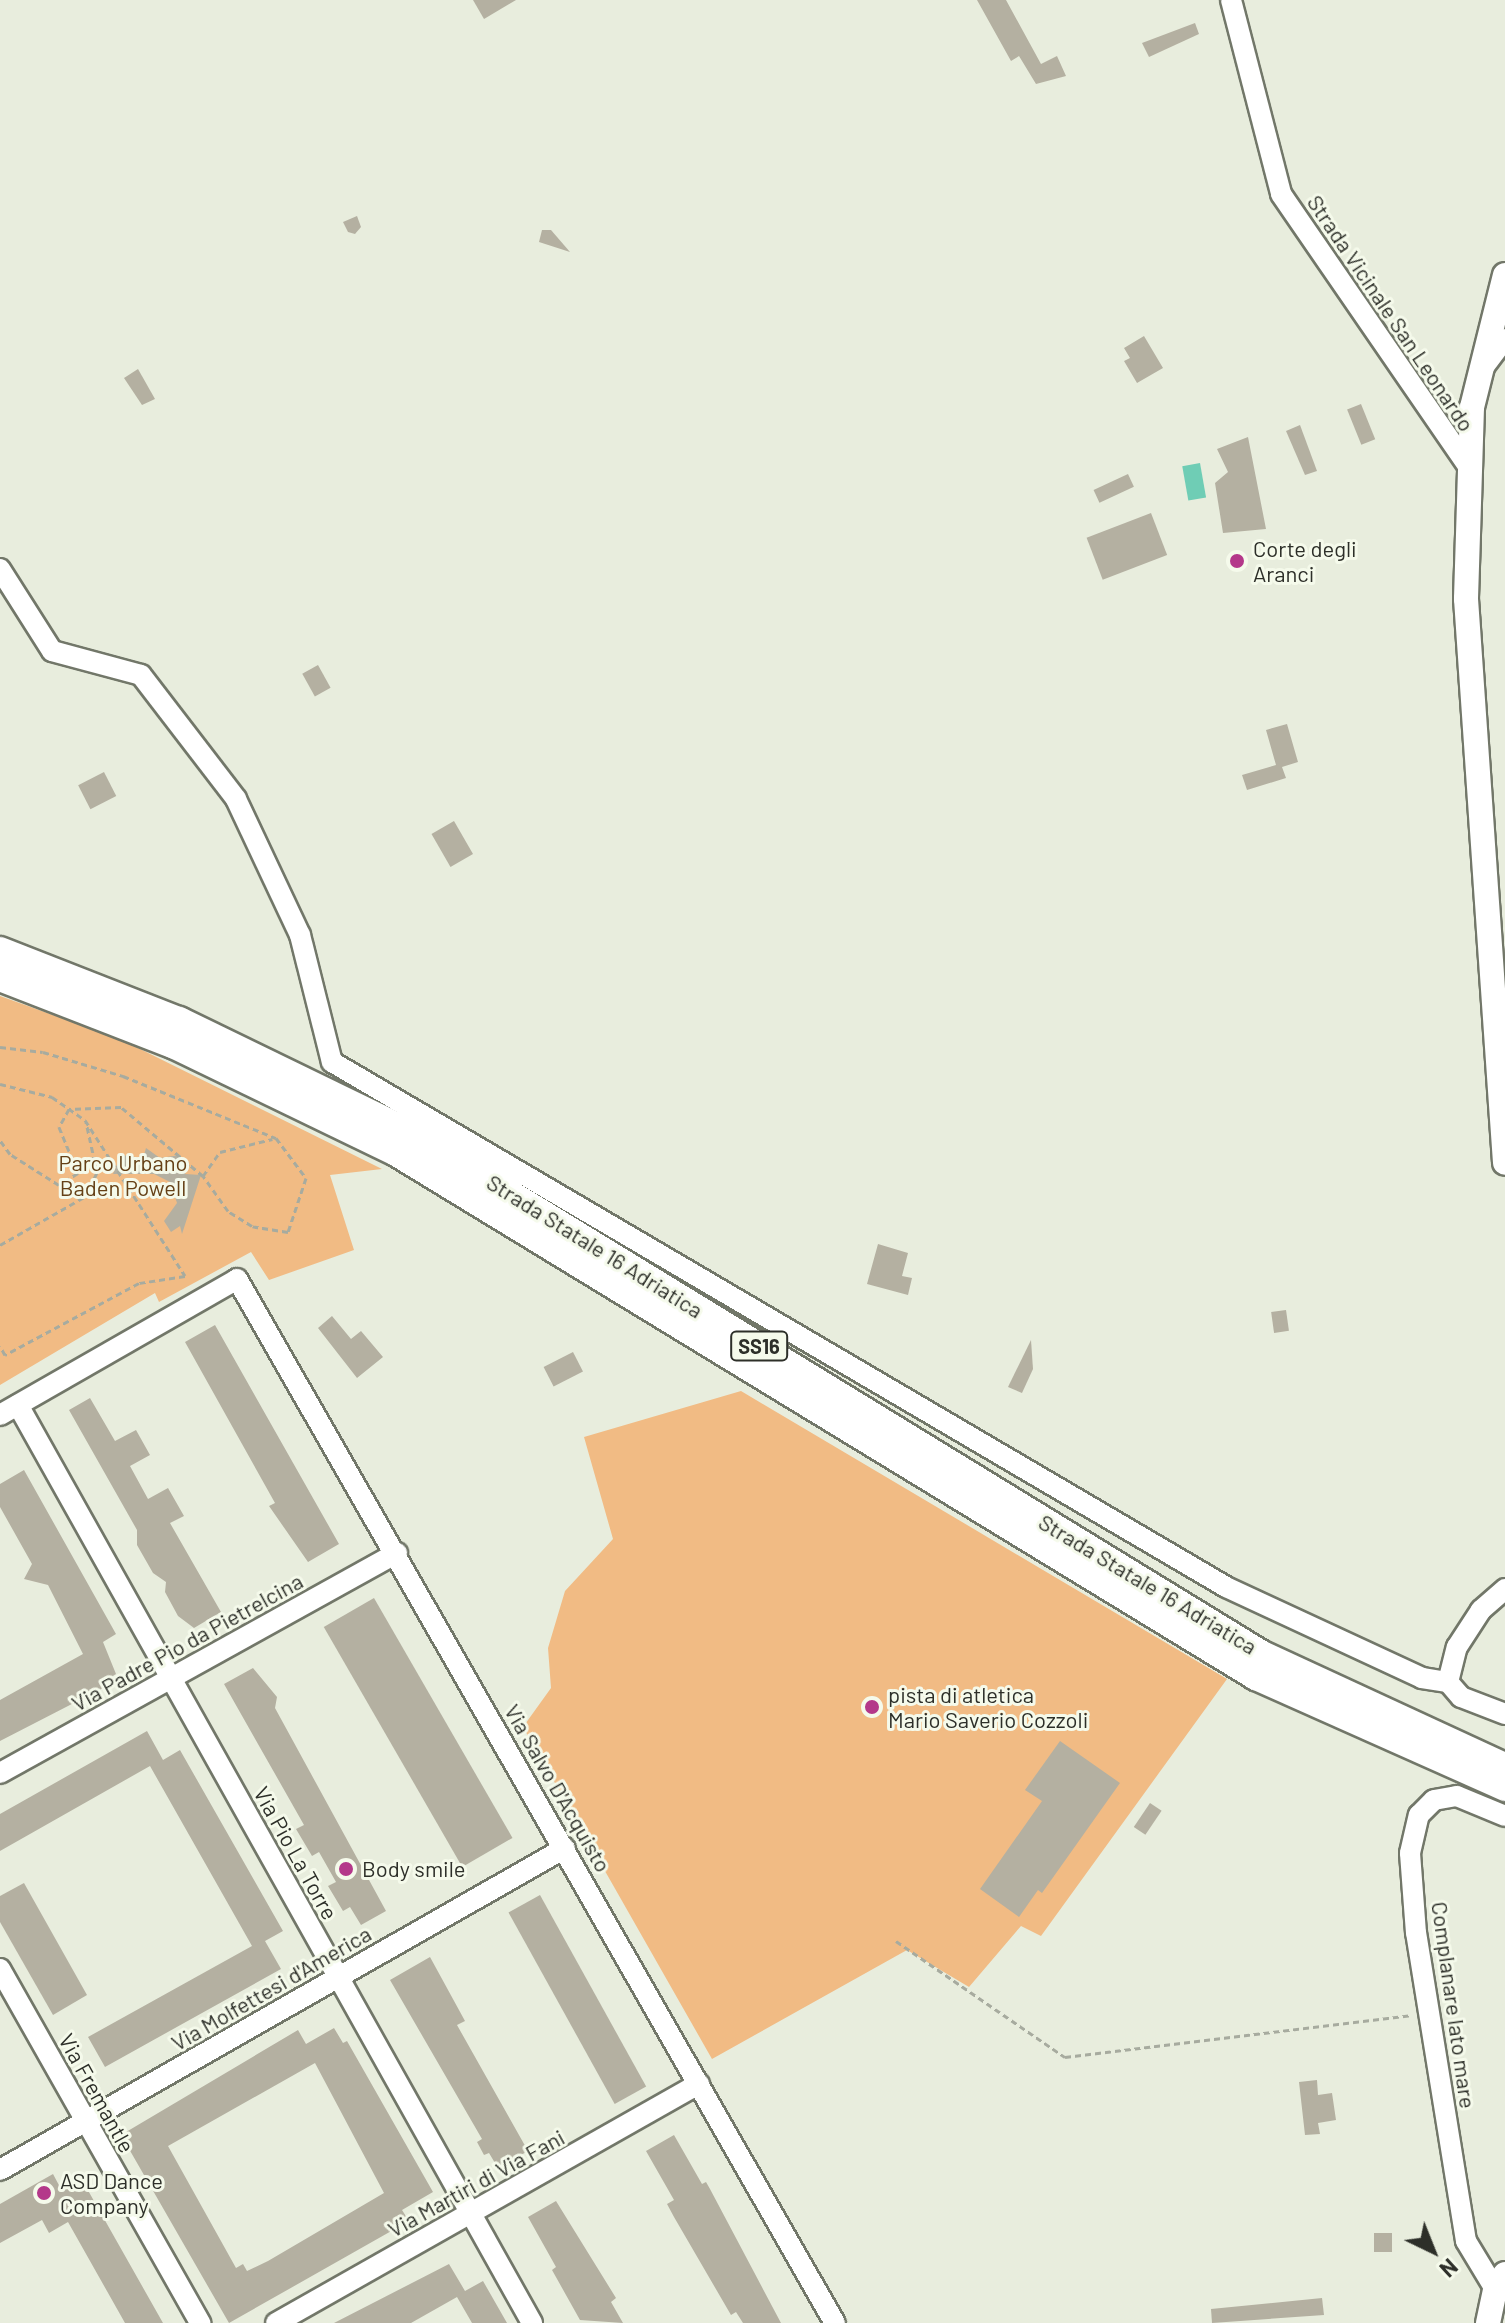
<!DOCTYPE html>
<style>
body{margin:0}
#map{position:relative;width:1505px;height:2323px;overflow:hidden;background:#e8eddd;font-family:Barlow,sans-serif}
div>[style]{position:absolute}
.green>*{inset:0;background:#f1bb84}
.water>*{inset:0;background:#6fcdb5;transform-origin:0 0}
.building>*{inset:0;background:#b4b0a1;transform-origin:0 0}
.path>*{height:3px;margin-top:-1.5px;transform-origin:0;background:repeating-linear-gradient(90deg,#a7ab9f 0 6px,transparent 0 10px)}
.roads{filter:drop-shadow(2px 0 #727769) drop-shadow(-2px 0 #727769) drop-shadow(0 2px #727769) drop-shadow(0 -2px #727769)}
.minor>*{height:20px;margin:-10px;padding:0 10px;transform-origin:10px;border-radius:10px;background:#fff}
.major>*{height:24px;margin:-12px;padding:0 12px;transform-origin:12px;border-radius:12px;background:#fff}
.highway>*{height:28px;margin:-14px;padding:0 14px;transform-origin:14px;border-radius:14px;background:#fff}
.dots>*{width:22px;height:22px;translate:-50% -50%;box-sizing:border-box;border:4px solid #f5faeb;border-radius:50%}
span{translate:-50% -50%;white-space:nowrap;text-align:center;line-height:1.15;-webkit-text-stroke:6px #f5faeb;paint-order:stroke}
.shield-label span{padding:2px 6px;background:#f5faeb;border:2px solid;border-radius:6px;-webkit-text-stroke-width:0}
.shield-label{font-size:20px;color:#2d2f29;font-weight:700}
.street-label{font-size:22px;color:#2d2f29}
.poi-label{font-size:22px;color:#2d2f29}
.left{translate:0 -50%;text-align:left}
.park-label{font-size:22px;color:#654016}
.north{position:absolute;left:1393px;top:2211px;width:80px;height:80px;-webkit-text-stroke:6px #f5faeb;paint-order:stroke;rotate:137deg;font-size:22px;font-weight:700;line-height:32px;text-align:center;color:#2d2f29}
.north::after{content:'';display:block;margin:auto;width:28px;height:36px;background:#2d2f29;clip-path:polygon(50% 0,100% 100%,50% 72%,0 100%)}
</style>
<div id="map">
<div class="green">
<div style="clip-path:polygon(0 996px,120px 1039px,382px 1169px,330px 1175px,354px 1250px,269px 1280px,251px 1252px,159px 1302px,155px 1293px,0 1385px)"></div>
<div style="clip-path:polygon(741px 1391px,1227px 1679px,1041px 1936px,1021px 1926px,969px 1987px,907px 1950px,712px 2059px,523px 1727px,551px 1688px,548px 1648px,565px 1591px,613px 1539px,584px 1437px)"></div>
</div>
<div class="water">
<div style="left:1200px;top:463px;width:35px;height:18px;rotate:80deg"></div>
</div>
<div class="building">
<div style="clip-path:polygon(473px 0,516px 0,484px 19px)"></div>
<div style="clip-path:polygon(977px 0,1006px 0,1041px 64px,1057px 56px,1066px 76px,1036px 84px,1019px 56px,1011px 61px)"></div>
<div style="clip-path:polygon(1195px 23px,1199px 34px,1149px 57px,1142px 43px)"></div>
<div style="clip-path:polygon(357px 216px,361px 227px,355px 234px,348px 232px,343px 222px)"></div>
<div style="clip-path:polygon(542px 230px,551px 230px,570px 252px,539px 242px)"></div>
<div style="clip-path:polygon(1144px 336px,1163px 368px,1137px 383px,1124px 361px,1130px 358px,1124px 348px)"></div>
<div style="clip-path:polygon(138px 369px,155px 399px,142px 405px,124px 378px)"></div>
<div style="left:1361px;top:404px;width:38px;height:15px;rotate:68deg"></div>
<div style="clip-path:polygon(1300px 425px,1317px 471px,1305px 475px,1286px 431px)"></div>
<div style="clip-path:polygon(1248px 437px,1266px 529px,1223px 533px,1215px 483px,1228px 472px,1217px 449px)"></div>
<div style="left:1128px;top:474px;width:14px;height:38px;rotate:65deg"></div>
<div style="left:1151px;top:513px;width:45px;height:69px;rotate:69deg"></div>
<div style="left:318px;top:665px;width:26px;height:18px;rotate:61deg"></div>
<div style="clip-path:polygon(1287px 724px,1298px 762px,1282px 767px,1286px 778px,1247px 790px,1242px 775px,1276px 765px,1266px 730px)"></div>
<div style="left:104px;top:772px;width:27px;height:29px;rotate:63deg"></div>
<div style="left:454px;top:821px;width:38px;height:26px;rotate:60deg"></div>
<div style="clip-path:polygon(146px 1148px,160px 1158px,180px 1155px,178px 1163px,190px 1165px,185px 1174px,201px 1175px,182px 1234px,180px 1226px,171px 1232px,164px 1221px,177px 1203px,170px 1182px,154px 1174px,113px 1174px,121px 1155px,143px 1158px)"></div>
<div style="clip-path:polygon(878px 1244px,908px 1253px,902px 1276px,912px 1278px,908px 1295px,867px 1284px)"></div>
<div style="left:1286px;top:1310px;width:21px;height:15px;rotate:82deg"></div>
<div style="clip-path:polygon(332px 1316px,351px 1339px,361px 1331px,383px 1357px,357px 1378px,318px 1328px)"></div>
<div style="clip-path:polygon(215px 1325px,339px 1544px,308px 1562px,269px 1506px,275px 1503px,185px 1342px)"></div>
<div style="clip-path:polygon(1031px 1340px,1033px 1369px,1022px 1393px,1008px 1387px)"></div>
<div style="left:573px;top:1352px;width:22px;height:33px;rotate:63deg"></div>
<div style="clip-path:polygon(90px 1398px,115px 1441px,136px 1430px,150px 1455px,130px 1466px,148px 1499px,168px 1488px,184px 1516px,170px 1523px,221px 1612px,194px 1628px,178px 1616px,165px 1592px,166px 1582px,153px 1573px,137px 1545px,137px 1530px,69px 1410px)"></div>
<div style="clip-path:polygon(24px 1470px,116px 1634px,103px 1642px,116px 1674px,100px 1684px,103px 1688px,0 1741px,0 1700px,83px 1654px,48px 1585px,24px 1579px,32px 1564px,0 1507px,0 1484px)"></div>
<div style="left:374px;top:1598px;width:277px;height:58px;rotate:60deg"></div>
<div style="clip-path:polygon(253px 1668px,277px 1697px,275px 1708px,386px 1911px,361px 1925px,350px 1907px,343px 1911px,328px 1886px,336px 1882px,319px 1852px,312px 1856px,296px 1829px,304px 1825px,224px 1684px)"></div>
<div style="clip-path:polygon(147px 1731px,163px 1760px,180px 1750px,283px 1931px,265px 1941px,281px 1969px,105px 2067px,88px 2037px,252px 1946px,150px 1766px,0 1851px,0 1814px)"></div>
<div style="clip-path:polygon(1060px 1741px,1120px 1783px,1042px 1893px,1038px 1890px,1019px 1917px,980px 1889px,1042px 1801px,1025px 1790px)"></div>
<div style="left:1150px;top:1803px;width:14px;height:29px;rotate:34deg"></div>
<div style="clip-path:polygon(24px 1883px,87px 1995px,53px 2015px,0 1922px,0 1896px)"></div>
<div style="left:540px;top:1895px;width:219px;height:36px;rotate:61deg"></div>
<div style="clip-path:polygon(430px 1957px,465px 2021px,457px 2025px,528px 2151px,498px 2168px,489px 2153px,484px 2155px,477px 2142px,482px 2139px,390px 1980px)"></div>
<div style="clip-path:polygon(evenodd,334px 2028px,343px 2043px,347px 2041px,433px 2192px,402px 2210px,409px 2221px,229px 2323px,121px 2135px,298px 2030px,306px 2044px,334px 2028px,315px 2063px,384px 2193px,268px 2261px,247px 2271px,243px 2264px,236px 2268px,168px 2146px,315px 2063px)"></div>
<div style="clip-path:polygon(1317px 2080px,1318px 2095px,1332px 2093px,1336px 2120px,1318px 2123px,1320px 2134px,1305px 2135px,1299px 2082px)"></div>
<div style="clip-path:polygon(674px 2135px,702px 2184px,706px 2182px,710px 2189px,781px 2323px,743px 2323px,736px 2312px,731px 2315px,674px 2217px,667px 2204px,674px 2200px,646px 2151px)"></div>
<div style="clip-path:polygon(53px 2174px,61px 2189px,81px 2178px,163px 2323px,125px 2323px,68px 2222px,49px 2233px,42px 2220px,0 2243px,0 2204px)"></div>
<div style="clip-path:polygon(556px 2201px,616px 2298px,611px 2302px,623px 2323px,580px 2320px,552px 2270px,556px 2267px,528px 2217px)"></div>
<div style="left:1374px;top:2233px;width:18px;height:19px"></div>
<div style="clip-path:polygon(449px 2264px,465px 2291px,483px 2281px,507px 2323px,472px 2323px,457px 2297px,411px 2323px,334px 2323px)"></div>
<div style="clip-path:polygon(1322px 2298px,1324px 2315px,1212px 2323px,1211px 2309px)"></div>
</div>
<div class="path">
<div style="left:0;top:1047px;width:43px;rotate:6.6deg"></div>
<div style="left:43px;top:1052px;width:84px;rotate:16.7deg"></div>
<div style="left:123px;top:1076px;width:165px;rotate:22.1deg"></div>
<div style="left:276px;top:1138px;width:50px;rotate:53.1deg"></div>
<div style="left:306px;top:1178px;width:57px;rotate:108.4deg"></div>
<div style="left:288px;top:1232px;width:36px;rotate:-171deg"></div>
<div style="left:252px;top:1226px;width:28px;rotate:-148deg"></div>
<div style="left:228px;top:1211px;width:43px;rotate:-125.5deg"></div>
<div style="left:203px;top:1176px;width:107px;rotate:-139.9deg"></div>
<div style="left:121px;top:1107px;width:52px;rotate:177.8deg"></div>
<div style="left:69px;top:1109px;width:21px;rotate:119deg"></div>
<div style="left:59px;top:1127px;width:50px;rotate:67.6deg"></div>
<div style="left:78px;top:1173px;width:22px;rotate:148deg"></div>
<div style="left:59px;top:1185px;width:58px;rotate:-147.7deg"></div>
<div style="left:10px;top:1154px;width:17px;rotate:-126deg"></div>
<div style="left:0;top:1084px;width:54px;rotate:14deg"></div>
<div style="left:52px;top:1097px;width:40px;rotate:34.9deg"></div>
<div style="left:85px;top:1120px;width:185px;rotate:57.3deg"></div>
<div style="left:185px;top:1276px;width:47px;rotate:171.3deg"></div>
<div style="left:139px;top:1283px;width:152px;rotate:151.8deg"></div>
<div style="left:5px;top:1355px;width:10px;rotate:-119deg"></div>
<div style="left:203px;top:1176px;width:29px;rotate:-55deg"></div>
<div style="left:220px;top:1152px;width:54px;rotate:-14deg"></div>
<div style="left:0;top:1245px;width:99px;rotate:-29.7deg"></div>
<div style="left:86px;top:1196px;width:26px;rotate:-65deg"></div>
<div style="left:97px;top:1172px;width:51px;rotate:-102.4deg"></div>
<div style="left:896px;top:1941px;width:205px;rotate:34.5deg"></div>
<div style="left:1065px;top:2057px;width:348px;rotate:-6.9deg"></div>
</div>
<div class="roads">
<div class="minor">
<div style="left:1231px;top:0;width:200px;rotate:75.5deg"></div>
<div style="left:1281px;top:194px;width:329px;rotate:55.5deg"></div>
<div style="left:1483px;top:368px;width:36px;rotate:-53deg"></div>
<div style="left:0;top:569px;width:97px;rotate:57.6deg"></div>
<div style="left:52px;top:651px;width:92px;rotate:15.1deg"></div>
<div style="left:141px;top:675px;width:156px;rotate:52.5deg"></div>
<div style="left:236px;top:799px;width:150px;rotate:64.8deg"></div>
<div style="left:300px;top:935px;width:131px;rotate:75.9deg"></div>
<div style="left:332px;top:1062px;width:1037px;rotate:30.42deg"></div>
<div style="left:1226px;top:1587px;width:216px;rotate:24.9deg"></div>
<div style="left:1422px;top:1678px;width:26px;rotate:9deg"></div>
<div style="left:1448px;top:1682px;width:20px;rotate:49deg"></div>
<div style="left:1461px;top:1697px;width:47px;rotate:21.1deg"></div>
<div style="left:18px;top:1405px;width:1052px;rotate:60.75deg"></div>
<div style="left:0;top:1415px;width:273px;rotate:-29.8deg"></div>
<div style="left:237px;top:1279px;width:1203px;rotate:60.2deg"></div>
<div style="left:1448px;top:1682px;width:36px;rotate:-76deg"></div>
<div style="left:1457px;top:1647px;width:44px;rotate:-57deg"></div>
<div style="left:1481px;top:1610px;width:32px;rotate:-41deg"></div>
<div style="left:0;top:1773px;width:454px;rotate:-29deg"></div>
<div style="left:0;top:1969px;width:407px;rotate:60.5deg"></div>
<div style="left:0;top:2170px;width:650px;rotate:-29.68deg"></div>
<div style="left:1495px;top:2289px;width:56px;rotate:-121.1deg"></div>
<div style="left:1466px;top:2241px;width:312px;rotate:-99.2deg"></div>
<div style="left:1416px;top:1933px;width:80px;rotate:-94.3deg"></div>
<div style="left:1410px;top:1853px;width:39px;rotate:-77deg"></div>
<div style="left:1419px;top:1815px;width:21px;rotate:-45deg"></div>
<div style="left:1434px;top:1800px;width:23px;rotate:-10deg"></div>
<div style="left:1457px;top:1796px;width:52px;rotate:22.6deg"></div>
<div style="left:276px;top:2323px;width:486px;rotate:-29.5deg"></div>
</div>
<div class="major">
<div style="left:1505px;top:275px;width:136px;rotate:104deg"></div>
<div style="left:1472px;top:407px;width:192px;rotate:91.8deg"></div>
<div style="left:1466px;top:599px;width:565px;rotate:86.04deg"></div>
<div style="left:1488px;top:2323px;width:35px;rotate:-78deg"></div>
<div style="left:1495px;top:2289px;width:18px;rotate:-56deg"></div>
</div>
<div class="highway">
<div style="left:0;top:951px;width:192px;rotate:21.4deg"></div>
<div style="left:179px;top:1021px;width:254px;rotate:25.9deg"></div>
<div style="left:408px;top:1132px;width:999px;rotate:31.49deg"></div>
<div style="left:1260px;top:1654px;width:270px;rotate:24.8deg"></div>
<div style="left:0;top:977px;width:186px;rotate:21.2deg"></div>
<div style="left:173px;top:1044px;width:250px;rotate:25.8deg"></div>
<div style="left:398px;top:1153px;width:1005px;rotate:31.36deg"></div>
<div style="left:1256px;top:1676px;width:273px;rotate:24deg"></div>
</div>
</div>
<div class="dots">
<div style="left:1237px;top:561px;background:#b4388a"></div>
<div style="left:872px;top:1707px;background:#b4388a"></div>
<div style="left:346px;top:1869px;background:#b4388a"></div>
<div style="left:44px;top:2193px;background:#b4388a"></div>
</div>
<div class="shield-label">
<span style="left:759px;top:1346px">SS16</span>
</div>
<div class="street-label">
<span style="left:1391px;top:313px;rotate:56deg">Strada Vicinale San Leonardo</span>
<span style="left:595px;top:1246px;rotate:32deg">Strada Statale 16 Adriatica</span>
<span style="left:1148px;top:1584px;rotate:31deg">Strada Statale 16 Adriatica</span>
<span style="left:187px;top:1642px;rotate:-29deg">Via Padre Pio da Pietrelcina</span>
<span style="left:558px;top:1788px;rotate:60deg">Via Salvo D'Acquisto</span>
<span style="left:296px;top:1853px;rotate:61deg">Via Pio La Torre</span>
<span style="left:271px;top:1988px;rotate:-30deg">Via Molfettesi d'America</span>
<span style="left:1454px;top:2005px;rotate:82deg">Complanare lato mare</span>
<span style="left:97px;top:2093px;rotate:61deg">Via Fremantle</span>
<span style="left:476px;top:2183px;rotate:-29deg">Via Martiri di Via Fani</span>
</div>
<div class="poi-label">
<span class="left" style="left:1253px;top:561px">Corte degli<br>Aranci</span>
<span class="left" style="left:888px;top:1707px">pista di atletica<br>Mario Saverio Cozzoli</span>
<span class="left" style="left:362px;top:1869px">Body smile</span>
<span class="left" style="left:60px;top:2193px">ASD Dance<br>Company</span>
</div>
<div class="park-label">
<span style="left:123px;top:1175px">Parco Urbano<br>Baden Powell</span>
</div>
<div class="north">N</div>
</div>
